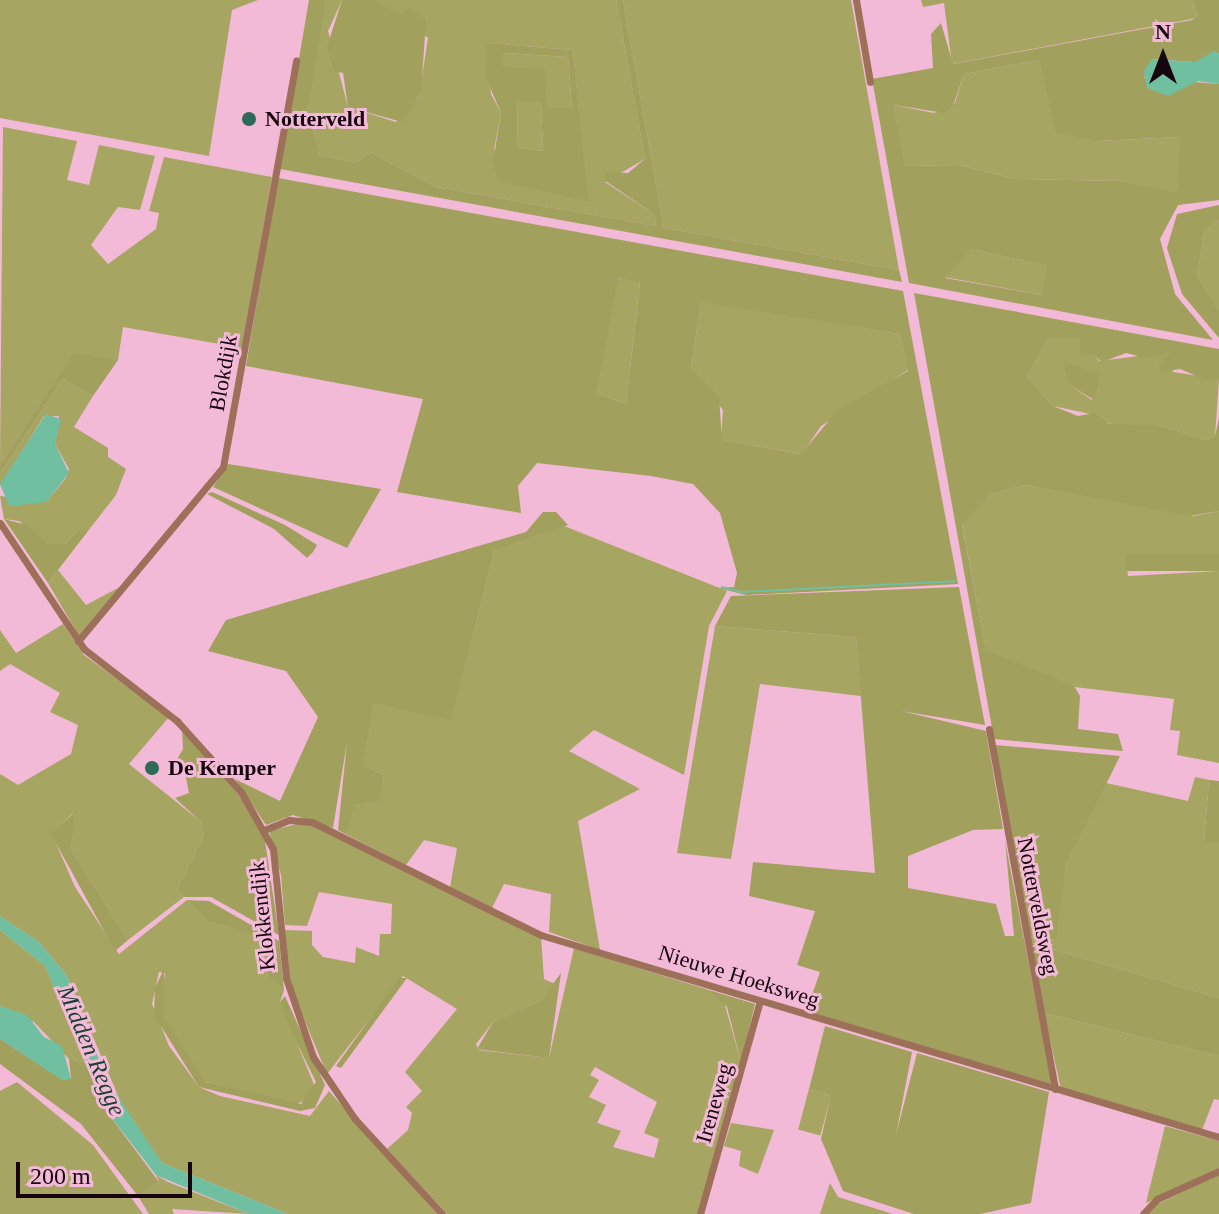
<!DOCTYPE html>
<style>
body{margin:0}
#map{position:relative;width:1219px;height:1214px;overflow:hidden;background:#f2bad6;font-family:"Times New Roman",serif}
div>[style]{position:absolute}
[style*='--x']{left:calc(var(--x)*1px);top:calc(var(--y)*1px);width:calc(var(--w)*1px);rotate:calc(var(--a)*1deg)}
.green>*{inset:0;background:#a6a562;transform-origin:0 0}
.forest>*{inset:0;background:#a1a05c;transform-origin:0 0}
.water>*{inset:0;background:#71bfa1}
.stream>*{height:2px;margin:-1px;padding:0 1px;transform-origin:1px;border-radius:1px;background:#71bfa1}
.minor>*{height:7px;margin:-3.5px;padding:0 3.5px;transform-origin:3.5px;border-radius:3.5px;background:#9d7059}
.dots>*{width:22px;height:22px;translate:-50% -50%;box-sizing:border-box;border:4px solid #f2bad6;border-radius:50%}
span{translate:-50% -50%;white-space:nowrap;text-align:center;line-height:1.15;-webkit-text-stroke:6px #f2bad6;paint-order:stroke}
.poi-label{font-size:22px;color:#16050e;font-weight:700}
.left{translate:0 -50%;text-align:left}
.street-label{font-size:22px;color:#16050e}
.water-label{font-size:24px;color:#1a3e31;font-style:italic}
.north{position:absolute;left:1123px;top:16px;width:80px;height:80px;-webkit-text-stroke:6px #f2bad6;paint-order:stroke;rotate:0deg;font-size:22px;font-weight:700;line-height:32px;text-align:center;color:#16050e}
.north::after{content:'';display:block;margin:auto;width:28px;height:36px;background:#16050e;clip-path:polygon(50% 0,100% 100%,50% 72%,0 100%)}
.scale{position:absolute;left:16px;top:1162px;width:176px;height:36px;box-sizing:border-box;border:4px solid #16050e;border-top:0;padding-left:10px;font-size:24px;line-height:28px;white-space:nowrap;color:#16050e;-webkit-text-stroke:6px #f2bad6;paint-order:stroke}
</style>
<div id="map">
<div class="green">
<i style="clip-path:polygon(0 0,258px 0,232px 10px,209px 156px,0 118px)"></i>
<i style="clip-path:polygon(evenodd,323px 0,342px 0,328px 31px,348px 107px,396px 122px,419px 96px,428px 38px,375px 0,616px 0,645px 159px,605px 182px,654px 214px,656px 226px,436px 187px,370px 152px,356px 163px,320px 155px,308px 110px,323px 0,487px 43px,573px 50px,587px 200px,494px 150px,501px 113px,491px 94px,487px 43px)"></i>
<i style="clip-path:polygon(623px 0,851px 0,899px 270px,664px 228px)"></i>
<i style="clip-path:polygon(921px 0,1193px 0,1197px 18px,952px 64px,944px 3px,923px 7px)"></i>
<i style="clip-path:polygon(503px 53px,568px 57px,572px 109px,547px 108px,503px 67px)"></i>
<i style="clip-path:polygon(1040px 60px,1098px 141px,1181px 137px,1177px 194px,1122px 181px,1016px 179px,959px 165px,903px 166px,894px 105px,934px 113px,955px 103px,964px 74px)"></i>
<i style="clip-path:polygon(517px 100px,541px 103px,543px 151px,518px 148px)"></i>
<i style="clip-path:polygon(3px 127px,77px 141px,67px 180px,89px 185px,99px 145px,155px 156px,140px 210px,118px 207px,91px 245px,108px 264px,156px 229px,159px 213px,149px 211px,164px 157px,272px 177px,242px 348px,123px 327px,118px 360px,74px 354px,0 465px)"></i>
<i style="clip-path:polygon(1219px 220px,1219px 310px,1197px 276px,1205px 230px)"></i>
<i style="clip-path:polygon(971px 249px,1048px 266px,1042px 295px,944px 277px)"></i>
<i style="clip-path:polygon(617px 278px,640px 281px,626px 404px,597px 393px)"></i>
<i style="clip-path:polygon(701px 301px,900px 334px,908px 370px,821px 426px,802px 454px,721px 440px,723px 410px,691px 370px)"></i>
<i style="clip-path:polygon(evenodd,1048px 338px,1080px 338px,1099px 361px,1170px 352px,1173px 372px,1219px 379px,1215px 436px,1206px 440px,1158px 425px,1136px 429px,1102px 422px,1095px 415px,1053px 406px,1027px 377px,1048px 338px,1076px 369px,1100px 374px,1092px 400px,1070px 385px,1076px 369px)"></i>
<i style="clip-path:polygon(63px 379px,93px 396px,74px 427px,108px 448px,108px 457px,126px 469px,116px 495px,88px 531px,77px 531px,65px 544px,48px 544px,19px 521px,4px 519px,0 496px,46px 502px,66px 478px,69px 469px,55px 444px,59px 416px,44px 416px,0 486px,0 474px)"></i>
<i style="clip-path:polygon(1025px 485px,1193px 516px,1219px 511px,1219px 553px,1126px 559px,1128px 576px,1219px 571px,1219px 763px,1177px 755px,1180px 731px,1170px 730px,1174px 699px,1075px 687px,986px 649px,962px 524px,991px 494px)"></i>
<i style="clip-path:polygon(564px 526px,727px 591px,709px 626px,684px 775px,594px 730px,569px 751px,640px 789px,578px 821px,600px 950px,549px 932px,551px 894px,504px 884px,492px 908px,450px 887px,457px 848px,424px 840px,406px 865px,347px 835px,353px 805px,378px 802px,384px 775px,361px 765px,374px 704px,452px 719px,494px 551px)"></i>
<i style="clip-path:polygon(58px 570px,86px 605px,120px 587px,79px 636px,48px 583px)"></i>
<i style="clip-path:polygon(63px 624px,84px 655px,169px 717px,129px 764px,200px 821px,204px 835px,177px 889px,184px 897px,128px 940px,71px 849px,73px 813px,52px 834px,75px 887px,119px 954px,187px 900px,209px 922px,259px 935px,268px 978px,284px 990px,280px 1002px,315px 1087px,309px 1099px,296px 1104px,206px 1082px,168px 1029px,160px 1008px,165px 973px,159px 972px,152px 1004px,169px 1046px,199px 1087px,220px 1096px,310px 1116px,329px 1091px,437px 1214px,288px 1214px,162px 1163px,128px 1119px,67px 976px,39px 942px,0 916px,0 774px,18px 785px,71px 754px,78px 725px,50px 712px,60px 693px,10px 664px,0 671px,0 630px,16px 653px)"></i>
<i style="clip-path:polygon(715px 626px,856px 637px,861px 696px,760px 684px,731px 859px,677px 853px)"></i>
<i style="clip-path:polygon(1195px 777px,1209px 780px,1204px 840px,1219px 844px,1219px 998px,1031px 943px,1029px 936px,1054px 940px,1066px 865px,1106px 783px,1188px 801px)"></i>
<i style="clip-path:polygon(evenodd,305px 822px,541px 937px,544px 979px,555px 984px,541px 1000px,493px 1022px,476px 1044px,479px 1050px,549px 1058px,574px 948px,709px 990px,724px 1002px,741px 1062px,698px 1214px,447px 1214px,387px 1149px,408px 1130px,412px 1113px,406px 1107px,422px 1091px,405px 1072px,457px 1009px,403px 976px,327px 1074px,289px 983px,285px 930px,312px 931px,312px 945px,323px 957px,355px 963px,356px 947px,379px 956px,380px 934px,391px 934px,392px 904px,319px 892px,307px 926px,285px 925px,281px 875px,269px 831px,305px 822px,595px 1067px,657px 1102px,644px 1133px,659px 1139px,654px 1158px,613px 1147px,621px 1131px,597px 1123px,606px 1105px,589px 1097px,599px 1080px,590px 1075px,595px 1067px)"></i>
<i style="clip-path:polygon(0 930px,45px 966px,86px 1063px,69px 1059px,34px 1022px,0 1006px)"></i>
<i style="clip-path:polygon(1044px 1013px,1219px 1056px,1219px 1100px,1214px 1099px,1202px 1130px,1061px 1089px)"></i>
<i style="clip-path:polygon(17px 1082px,93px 1145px,143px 1214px,0 1214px,0 1091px)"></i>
<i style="left:809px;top:1089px;width:23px;height:42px;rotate:15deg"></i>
<i style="clip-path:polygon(731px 1123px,774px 1130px,758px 1174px,739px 1166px,741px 1151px,724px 1146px)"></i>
<i style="clip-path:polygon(1165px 1126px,1219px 1141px,1219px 1168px,1146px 1203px)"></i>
<i style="clip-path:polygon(156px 1175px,168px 1182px,249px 1214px,172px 1209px,174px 1214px,149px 1214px,138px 1196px,159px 1182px)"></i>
<i style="clip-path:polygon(1219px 1175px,1219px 1214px,1148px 1214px,1151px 1207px)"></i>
<i style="clip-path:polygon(830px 1183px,838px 1197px,893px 1214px,820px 1214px)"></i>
</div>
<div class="forest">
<i style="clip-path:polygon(309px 0,323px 0,324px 10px,308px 110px,320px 155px,356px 163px,370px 152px,436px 187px,656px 226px,654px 214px,604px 180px,606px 172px,628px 173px,645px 159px,616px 0,623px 0,664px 228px,899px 270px,902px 282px,280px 169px)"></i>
<i style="clip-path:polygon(342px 0,375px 0,400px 16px,410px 7px,426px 21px,421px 92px,402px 122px,348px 107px,343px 73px,334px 71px,327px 47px)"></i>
<i style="clip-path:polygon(evenodd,1193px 0,1219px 0,1219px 53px,1195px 62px,1152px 59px,1144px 78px,1219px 84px,1219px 200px,1178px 205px,1160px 239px,1175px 294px,1213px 340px,909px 283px,872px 79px,933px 68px,931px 34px,941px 23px,953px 64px,1192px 20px,1197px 17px,1193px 0,1040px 60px,1056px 133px,1098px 141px,1180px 137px,1177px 193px,1122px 181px,1016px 179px,959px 165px,904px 166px,894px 105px,944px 113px,953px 106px,964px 74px,1040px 60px,1193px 0,971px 249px,1047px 266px,1042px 295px,945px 278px,971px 249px)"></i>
<i style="clip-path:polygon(evenodd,487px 43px,573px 50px,588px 201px,498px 181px,493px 162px,501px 113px,486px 78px,487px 43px,503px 53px,568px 57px,572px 108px,547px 108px,545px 69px,503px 67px,503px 53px,487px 43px,517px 101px,541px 103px,543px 151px,518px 148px,517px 101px)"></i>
<i style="clip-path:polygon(evenodd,278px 178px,903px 291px,958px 584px,746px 595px,718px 588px,734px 587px,737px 573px,720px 513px,693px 484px,651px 476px,537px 463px,518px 486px,521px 513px,397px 492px,423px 399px,246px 366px,278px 178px,618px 278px,640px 282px,626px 404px,597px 393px,618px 278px,278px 178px,701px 302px,900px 334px,908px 371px,837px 411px,801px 454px,722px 440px,719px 397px,691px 369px,701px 302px)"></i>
<i style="clip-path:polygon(1219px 205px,1219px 220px,1205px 230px,1197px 276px,1219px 310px,1219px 338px,1182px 294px,1167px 248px,1177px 214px)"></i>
<i style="clip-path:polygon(914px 293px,1219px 349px,1219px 379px,1206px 380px,1180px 369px,1162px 372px,1159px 366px,1170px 352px,1146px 358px,1126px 353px,1102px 362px,1092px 354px,1080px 356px,1080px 338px,1048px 338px,1027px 377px,1053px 406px,1078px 416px,1094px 413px,1109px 424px,1158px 425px,1206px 440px,1215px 436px,1219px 418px,1219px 511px,1189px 516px,1025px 485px,991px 494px,962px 525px,986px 649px,1074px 686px,1080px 696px,1078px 729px,1118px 734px,1123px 751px,994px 739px)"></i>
<i style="clip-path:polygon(74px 353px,118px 360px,93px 396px,63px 379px,0 474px,0 465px)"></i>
<i style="clip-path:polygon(1070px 364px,1100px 374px,1094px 400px,1070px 385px,1063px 367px)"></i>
<i style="clip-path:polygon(228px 464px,381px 489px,347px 548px,213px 487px)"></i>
<i style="clip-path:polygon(212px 492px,285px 525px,317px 545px,313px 552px,307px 558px,274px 529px,207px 494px)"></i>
<i style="clip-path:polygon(543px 512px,556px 512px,568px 525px,494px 551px,452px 720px,374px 704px,362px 765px,384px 775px,379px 802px,354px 805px,347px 835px,338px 830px,347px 742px,333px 828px,293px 815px,266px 825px,235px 779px,280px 801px,318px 717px,286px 671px,208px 651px,226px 620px,526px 532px)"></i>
<i style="clip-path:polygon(4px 519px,27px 525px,48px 544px,65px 544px,77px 531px,88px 531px,48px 583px)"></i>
<i style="left:1219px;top:553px;width:18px;height:93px;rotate:90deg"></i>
<i style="clip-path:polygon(959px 587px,985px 725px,901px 711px,986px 731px,1003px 829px,973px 830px,908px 856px,908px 888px,996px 904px,1005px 936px,1014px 936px,1005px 841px,1052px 1084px,806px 1012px,820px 972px,797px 965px,815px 911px,749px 896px,753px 862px,875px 873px,856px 637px,715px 626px,731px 596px)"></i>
<i style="clip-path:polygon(182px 728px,242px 799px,265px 841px,279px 935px,211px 897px,184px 897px,177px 889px,204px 835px,200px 821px,175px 798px,189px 793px,185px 773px,173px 766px,183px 749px)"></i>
<i style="clip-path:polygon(995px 745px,1120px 756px,1066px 865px,1056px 940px,1029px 936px)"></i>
<i style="clip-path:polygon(1209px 780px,1219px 781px,1219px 844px,1204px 841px)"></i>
<i style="clip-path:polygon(75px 812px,71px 849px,128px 940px,115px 951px,51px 834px)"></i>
<i style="clip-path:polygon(187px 900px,209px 901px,279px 941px,284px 990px,268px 978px,261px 936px,209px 922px)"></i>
<i style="clip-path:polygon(1031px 943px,1219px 998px,1219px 1056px,1044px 1013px)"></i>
<i style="clip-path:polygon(164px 969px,164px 1018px,206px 1082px,301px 1104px,316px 1082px,291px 1031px,280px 1002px,285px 996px,325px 1085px,315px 1108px,300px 1111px,199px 1087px,154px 1015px,155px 988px)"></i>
<i style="clip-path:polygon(561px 973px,549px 1058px,477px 1049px,493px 1022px,541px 1000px)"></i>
<i style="clip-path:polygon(399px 978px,407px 978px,341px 1068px,336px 1066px)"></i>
<i style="clip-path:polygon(709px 990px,755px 1004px,741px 1062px,727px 1007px)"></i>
<i style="clip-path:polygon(825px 1026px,912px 1052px,896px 1135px,917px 1053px,1049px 1092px,1031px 1203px,980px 1214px,914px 1214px,843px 1191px,821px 1139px,831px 1095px,809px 1089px)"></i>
<i style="clip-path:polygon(0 1039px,63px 1080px,71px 1078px,69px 1059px,86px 1063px,104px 1108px,159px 1182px,138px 1196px,81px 1124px,0 1064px)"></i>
</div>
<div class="water">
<i style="clip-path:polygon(1214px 51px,1219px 53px,1219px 84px,1198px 81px,1168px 96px,1147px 88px,1144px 71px,1152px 59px,1195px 62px)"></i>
<i style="clip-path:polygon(46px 414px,61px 419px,55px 444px,69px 473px,46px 502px,9px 506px,0 484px)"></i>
<i style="clip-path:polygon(0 916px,39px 942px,67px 976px,106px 1078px,162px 1163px,288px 1214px,249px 1214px,156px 1175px,104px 1108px,45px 966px,0 930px)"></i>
<i style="clip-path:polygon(0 1006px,27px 1015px,44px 1037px,62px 1046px,71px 1079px,62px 1080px,0 1039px)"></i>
</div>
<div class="stream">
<i style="--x:722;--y:587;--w:20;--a:15"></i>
<i style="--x:741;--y:592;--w:214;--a:-2.9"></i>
</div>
<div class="minor">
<i style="--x:856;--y:0;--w:83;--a:80.3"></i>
<i style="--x:0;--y:523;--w:151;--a:56.3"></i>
<i style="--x:84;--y:649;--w:118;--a:37.7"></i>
<i style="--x:177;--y:721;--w:96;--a:48"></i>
<i style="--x:241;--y:792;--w:65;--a:60.7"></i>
<i style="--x:273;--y:849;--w:130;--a:84.2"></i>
<i style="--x:286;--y:978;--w:83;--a:71.1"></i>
<i style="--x:313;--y:1057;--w:75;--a:55.9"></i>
<i style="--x:355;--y:1119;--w:129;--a:47.5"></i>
<i style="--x:78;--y:641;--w:226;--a:-50.2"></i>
<i style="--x:223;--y:467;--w:413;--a:-79.8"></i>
<i style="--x:989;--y:729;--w:366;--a:79.6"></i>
<i style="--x:264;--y:830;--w:27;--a:-22"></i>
<i style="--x:289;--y:820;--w:23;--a:5"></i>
<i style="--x:312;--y:822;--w:255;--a:26.3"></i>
<i style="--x:541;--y:935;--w:707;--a:16.59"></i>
<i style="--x:700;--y:1214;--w:221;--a:-74.3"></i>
<i style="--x:1143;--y:1214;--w:21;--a:-47"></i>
<i style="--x:1157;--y:1199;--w:68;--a:-24.3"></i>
</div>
<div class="dots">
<i style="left:249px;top:119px;background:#2e6a55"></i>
<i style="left:152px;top:768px;background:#2e6a55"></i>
</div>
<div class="poi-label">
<span class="left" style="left:265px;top:119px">Notterveld</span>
<span class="left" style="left:168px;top:768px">De Kemper</span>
</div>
<div class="street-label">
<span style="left:223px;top:373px;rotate:-80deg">Blokdijk</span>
<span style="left:1038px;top:906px;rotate:79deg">Notterveldsweg</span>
<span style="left:262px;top:916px;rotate:-96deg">Klokkendijk</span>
<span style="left:739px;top:976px;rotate:17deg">Nieuwe Hoeksweg</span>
<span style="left:714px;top:1103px;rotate:-74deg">Ireneweg</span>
</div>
<div class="water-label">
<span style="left:91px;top:1051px;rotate:67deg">Midden Regge</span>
</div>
<div class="north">N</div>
<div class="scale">200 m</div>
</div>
